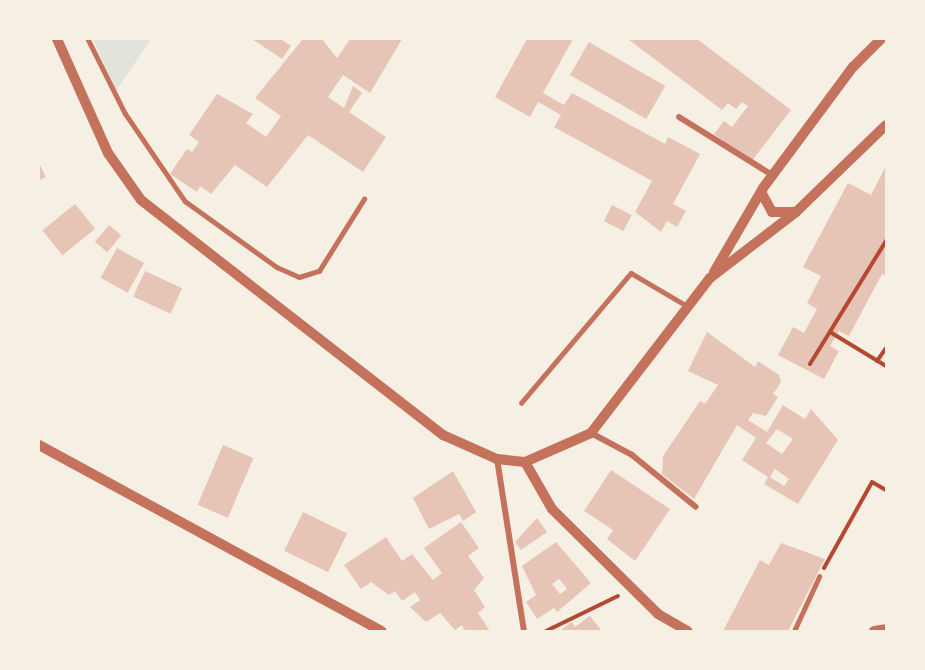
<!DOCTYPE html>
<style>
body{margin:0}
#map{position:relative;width:925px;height:670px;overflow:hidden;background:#f6efe4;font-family:"PT Sans Narrow",sans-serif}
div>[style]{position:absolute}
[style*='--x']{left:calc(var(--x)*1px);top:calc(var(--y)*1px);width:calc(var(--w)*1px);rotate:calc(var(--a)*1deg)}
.green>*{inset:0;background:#e2e4dc}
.building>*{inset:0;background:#e6c5b7;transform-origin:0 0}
.path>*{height:4px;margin:-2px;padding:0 2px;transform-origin:2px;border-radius:2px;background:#b5482f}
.service>*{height:4.5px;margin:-2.25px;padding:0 2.25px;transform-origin:2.25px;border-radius:2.25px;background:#c5725c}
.minor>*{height:6px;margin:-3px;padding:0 3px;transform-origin:3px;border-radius:3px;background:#c5725c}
.tertiary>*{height:10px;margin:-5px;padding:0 5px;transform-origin:5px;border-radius:5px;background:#c5725c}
span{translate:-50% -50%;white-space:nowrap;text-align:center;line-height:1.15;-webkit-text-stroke:6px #f6efe4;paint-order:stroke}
.frame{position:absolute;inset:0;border:40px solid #f6efe4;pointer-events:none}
</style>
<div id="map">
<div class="green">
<i style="clip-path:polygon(93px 39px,151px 39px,116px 91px)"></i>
</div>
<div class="building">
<i style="clip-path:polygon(252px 39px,281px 39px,291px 46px,282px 59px)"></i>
<i style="clip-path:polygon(303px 39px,322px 39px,337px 58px,350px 39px,402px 39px,370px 93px,343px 75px,328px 97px,344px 108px,353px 86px,362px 93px,349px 112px,386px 137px,363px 172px,308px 135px,267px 187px,235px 165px,211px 194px,200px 186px,197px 192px,170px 174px,187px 149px,192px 152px,199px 142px,189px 135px,217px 94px,253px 114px,246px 123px,266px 137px,281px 116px,255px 98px)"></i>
<i style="clip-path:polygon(527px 39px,573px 39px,543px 93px,564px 105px,572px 93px,665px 144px,668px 137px,700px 154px,673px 204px,686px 211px,677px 227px,667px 221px,661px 232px,635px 212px,652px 181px,554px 127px,561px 115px,538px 102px,530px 117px,495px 97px)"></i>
<i style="clip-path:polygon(628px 39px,697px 39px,791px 110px,751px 162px,714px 134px,724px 121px,732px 127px,748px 106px,742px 102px,736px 109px,728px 103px,722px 110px)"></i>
<i style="left:589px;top:42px;width:88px;height:38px;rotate:30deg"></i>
<i style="clip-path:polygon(39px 163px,46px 177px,39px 180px)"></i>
<i style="clip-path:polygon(886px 166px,886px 276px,882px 274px,849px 336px,839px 331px,830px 346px,839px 351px,824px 379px,778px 355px,793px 327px,804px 333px,817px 309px,807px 303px,821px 276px,803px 267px,848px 183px,871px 195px)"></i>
<i style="left:75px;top:204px;width:32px;height:42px;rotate:51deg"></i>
<i style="left:612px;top:205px;width:22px;height:18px;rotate:27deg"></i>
<i style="left:109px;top:225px;width:16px;height:22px;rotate:40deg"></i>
<i style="left:117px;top:248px;width:31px;height:34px;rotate:29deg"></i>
<i style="left:145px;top:271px;width:41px;height:28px;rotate:25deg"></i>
<i style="clip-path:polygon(evenodd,707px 332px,755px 367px,758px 361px,779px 375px,781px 382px,773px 394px,778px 397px,766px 416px,753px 413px,748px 420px,767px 432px,783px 405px,805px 419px,811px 409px,838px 440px,798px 504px,764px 484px,768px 477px,742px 460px,756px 438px,737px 425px,694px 499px,662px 474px,663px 456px,700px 401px,705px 404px,718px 385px,688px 371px,707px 332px,777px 429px,793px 439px,782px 454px,766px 443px,777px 429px,707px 332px,775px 469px,789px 479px,784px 486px,770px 477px,775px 469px)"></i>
<i style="left:223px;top:445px;width:33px;height:65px;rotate:23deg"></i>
<i style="clip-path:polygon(611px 470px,670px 509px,635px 561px,607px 539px,613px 530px,584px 511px)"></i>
<i style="clip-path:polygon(453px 471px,476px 512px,463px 521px,459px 514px,429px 529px,413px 498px)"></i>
<i style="left:303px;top:512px;width:49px;height:43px;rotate:26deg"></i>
<i style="clip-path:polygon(537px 518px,547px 532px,521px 550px,515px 542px)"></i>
<i style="clip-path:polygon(461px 522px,479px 548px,468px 556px,484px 578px,474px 590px,485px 607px,478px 613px,490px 631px,465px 631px,462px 625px,455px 630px,440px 613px,426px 622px,410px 607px,420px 600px,415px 592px,402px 601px,395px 591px,389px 595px,371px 582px,361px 589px,344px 565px,386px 537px,402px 561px,412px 554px,433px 580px,442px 573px,424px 548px)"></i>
<i style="clip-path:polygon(evenodd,556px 542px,591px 583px,557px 612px,554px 608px,537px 619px,526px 602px,536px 595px,522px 566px,556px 542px,559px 579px,567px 589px,560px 594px,552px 584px,559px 579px)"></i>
<i style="clip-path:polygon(781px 543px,825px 559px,788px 631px,723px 631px,760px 560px,769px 565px)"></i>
<i style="clip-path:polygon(590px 616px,602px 631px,560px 631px,572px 622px,575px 627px)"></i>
</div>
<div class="path">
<i style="--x:830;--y:332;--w:66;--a:31.3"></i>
<i style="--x:877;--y:361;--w:16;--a:-55"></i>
<i style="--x:810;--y:364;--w:145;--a:-58.3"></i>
<i style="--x:824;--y:568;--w:98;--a:-60.8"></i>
<i style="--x:872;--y:482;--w:16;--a:30"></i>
<i style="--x:546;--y:631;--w:80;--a:-25.9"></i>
</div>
<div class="service">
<i style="--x:88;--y:39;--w:83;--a:63.4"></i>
<i style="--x:125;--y:113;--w:107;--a:55.7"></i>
<i style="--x:185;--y:201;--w:113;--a:35.7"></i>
<i style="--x:277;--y:267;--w:24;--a:24"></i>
<i style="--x:299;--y:277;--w:21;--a:-17"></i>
<i style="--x:319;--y:271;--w:85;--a:-58"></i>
<i style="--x:521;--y:403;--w:170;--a:-49.8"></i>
<i style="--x:631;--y:273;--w:65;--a:30.5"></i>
<i style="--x:794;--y:631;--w:60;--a:-65.2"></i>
</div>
<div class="minor">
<i style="--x:679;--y:117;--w:110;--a:31.9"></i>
<i style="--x:591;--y:433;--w:47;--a:28.2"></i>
<i style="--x:632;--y:455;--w:82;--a:39.1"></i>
<i style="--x:497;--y:459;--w:174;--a:81.1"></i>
</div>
<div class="tertiary">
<i style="--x:57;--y:39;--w:125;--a:65.9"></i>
<i style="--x:108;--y:153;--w:57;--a:54.9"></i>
<i style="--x:141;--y:200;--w:383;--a:37.9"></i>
<i style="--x:443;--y:435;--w:59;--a:24"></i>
<i style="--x:497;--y:459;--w:28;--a:6"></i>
<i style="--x:525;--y:462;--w:72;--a:-23.7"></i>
<i style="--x:591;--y:433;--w:195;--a:-52.5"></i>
<i style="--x:710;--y:278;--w:108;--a:-37.5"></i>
<i style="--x:796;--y:212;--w:125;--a:-44"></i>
<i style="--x:761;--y:192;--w:23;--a:61"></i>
<i style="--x:772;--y:212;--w:24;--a:0"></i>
<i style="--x:714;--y:272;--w:97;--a:-59.7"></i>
<i style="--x:763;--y:188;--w:151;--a:-53.4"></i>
<i style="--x:853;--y:67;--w:40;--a:-45"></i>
<i style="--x:39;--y:445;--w:390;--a:28.5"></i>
<i style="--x:525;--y:462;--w:54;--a:60.1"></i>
<i style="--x:552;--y:509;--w:149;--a:44.7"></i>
<i style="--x:658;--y:614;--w:34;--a:30"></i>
<i style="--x:874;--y:631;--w:12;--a:-9"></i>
</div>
<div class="frame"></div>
</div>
